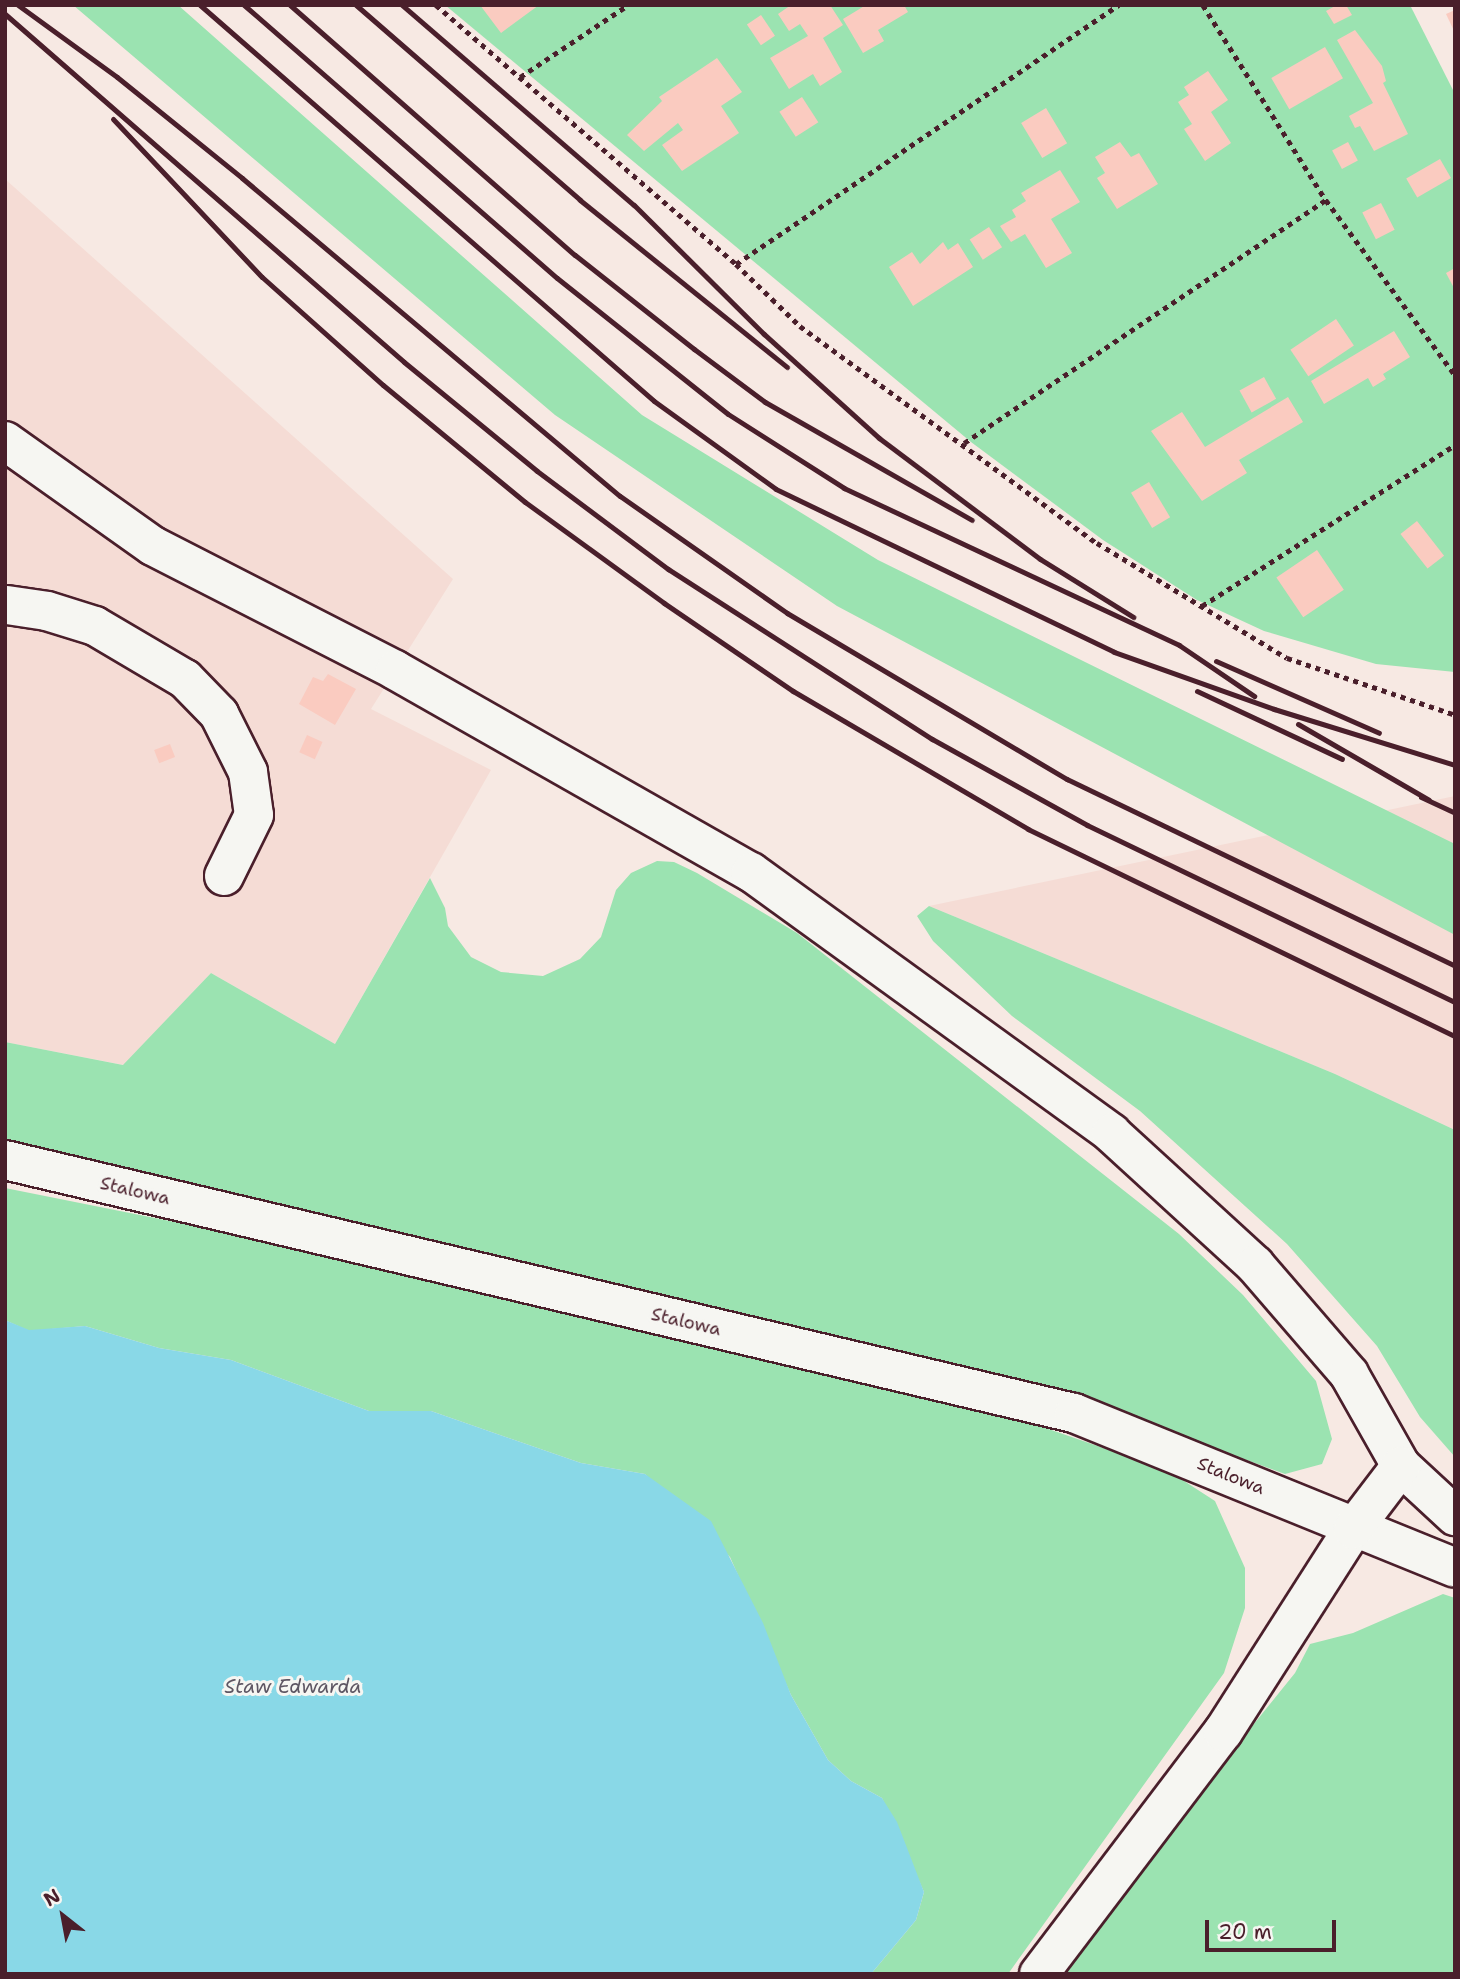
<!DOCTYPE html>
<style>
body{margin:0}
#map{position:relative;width:1460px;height:1979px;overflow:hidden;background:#f7e9e3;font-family:"Shantell Sans",sans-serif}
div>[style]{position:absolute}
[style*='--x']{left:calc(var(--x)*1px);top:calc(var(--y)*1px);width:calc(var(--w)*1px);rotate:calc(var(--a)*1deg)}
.built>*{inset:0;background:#f5dcd5}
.green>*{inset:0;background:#9be3b1}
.water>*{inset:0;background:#89d8e7}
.building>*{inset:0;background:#facbc0;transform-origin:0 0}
.path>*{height:4.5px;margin-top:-2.25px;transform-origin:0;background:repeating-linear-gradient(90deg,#4a1f2b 0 5px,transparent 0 10px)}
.roads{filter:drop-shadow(2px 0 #4a1f2b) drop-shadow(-2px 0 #4a1f2b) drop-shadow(0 2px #4a1f2b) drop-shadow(0 -2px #4a1f2b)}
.minor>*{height:38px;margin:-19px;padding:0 19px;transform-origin:19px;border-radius:19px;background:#f6f6f2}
.rail>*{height:5px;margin:-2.5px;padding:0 2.5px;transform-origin:2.5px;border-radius:2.5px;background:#4a1f2b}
span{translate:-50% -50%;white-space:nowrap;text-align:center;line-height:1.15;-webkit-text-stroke:6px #f6f6f2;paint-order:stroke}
.street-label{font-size:18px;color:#4a1f2b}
.water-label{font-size:19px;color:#5d5663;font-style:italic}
.frame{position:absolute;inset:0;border:7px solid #4a1f2b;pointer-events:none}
.north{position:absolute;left:28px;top:1881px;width:70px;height:70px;-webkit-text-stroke:5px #f6f6f2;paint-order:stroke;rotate:329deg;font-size:19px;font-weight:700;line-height:28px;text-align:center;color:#4a1f2b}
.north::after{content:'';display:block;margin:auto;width:24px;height:32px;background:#4a1f2b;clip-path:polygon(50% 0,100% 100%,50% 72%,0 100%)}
.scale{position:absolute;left:1205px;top:1920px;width:131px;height:32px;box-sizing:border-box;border:4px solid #4a1f2b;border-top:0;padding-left:9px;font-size:21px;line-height:24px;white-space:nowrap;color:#4a1f2b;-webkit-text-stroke:5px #f6f6f2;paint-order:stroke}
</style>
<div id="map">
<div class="built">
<i style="clip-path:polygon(5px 179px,453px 579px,371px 709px,491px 770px,335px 1044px,211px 973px,124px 1065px,5px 1042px)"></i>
<i style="clip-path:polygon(1455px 796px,1455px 1130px,1335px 1074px,929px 906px)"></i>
</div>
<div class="green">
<i style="clip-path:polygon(73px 5px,178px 5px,642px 415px,878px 560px,1455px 844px,1455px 935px,837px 606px,555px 415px)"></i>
<i style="clip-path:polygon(445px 5px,1410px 5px,1455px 94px,1455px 672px,1376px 664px,1264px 631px,1197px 600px,1103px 540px,971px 442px)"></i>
<i style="clip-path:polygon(657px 861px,674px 862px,697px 873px,797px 933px,1179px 1234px,1243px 1295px,1316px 1381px,1332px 1439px,1322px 1464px,1285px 1474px,1077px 1398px,286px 1216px,5px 1140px,5px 1042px,123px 1065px,211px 973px,335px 1044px,430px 878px,445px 908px,448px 926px,471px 957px,501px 972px,543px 976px,580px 959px,601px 937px,616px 890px,631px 873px)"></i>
<i style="clip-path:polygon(929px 906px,1335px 1074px,1455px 1130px,1455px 1457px,1420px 1417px,1377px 1346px,1287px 1244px,1140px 1111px,1012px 1016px,933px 941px,917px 916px)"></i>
<i style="clip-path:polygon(5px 1188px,394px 1266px,991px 1409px,1167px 1470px,1215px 1501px,1245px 1568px,1245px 1608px,1224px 1673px,1008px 1974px,871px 1974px,916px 1920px,924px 1892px,882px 1798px,851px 1781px,828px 1760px,791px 1695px,730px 1557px,645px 1474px,581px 1463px,431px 1411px,369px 1411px,231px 1360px,159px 1348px,85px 1326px,29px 1331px,5px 1320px)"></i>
<i style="clip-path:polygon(1443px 1594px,1455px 1598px,1455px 1974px,1064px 1974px,1128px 1890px,1222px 1750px,1245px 1735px,1295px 1673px,1310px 1644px,1353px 1633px)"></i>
</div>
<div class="water">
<i style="clip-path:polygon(5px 1320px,29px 1330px,85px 1326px,159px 1348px,231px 1360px,369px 1411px,431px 1411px,581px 1463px,645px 1474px,711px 1521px,763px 1623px,791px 1695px,828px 1760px,851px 1781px,882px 1798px,897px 1822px,924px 1892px,916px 1920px,871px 1974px,5px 1974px)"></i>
</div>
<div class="building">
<i style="clip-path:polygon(480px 5px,539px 5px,501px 33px)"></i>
<i style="clip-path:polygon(791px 5px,830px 5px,843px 25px,823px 38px,842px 72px,820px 86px,813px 74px,789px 89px,770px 58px,808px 36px,800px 24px,789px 31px,778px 14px)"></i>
<i style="clip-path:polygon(866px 5px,904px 5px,908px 12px,878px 30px,884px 41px,863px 53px,843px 19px)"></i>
<i style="clip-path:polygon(1337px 5px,1346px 5px,1352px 15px,1334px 24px,1326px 11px)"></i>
<i style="clip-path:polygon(1455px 10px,1455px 33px,1446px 14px)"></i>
<i style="left:761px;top:15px;width:25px;height:17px;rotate:56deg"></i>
<i style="clip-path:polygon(1355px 30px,1382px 66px,1386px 81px,1383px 83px,1408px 134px,1374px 151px,1360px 126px,1355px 128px,1349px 116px,1373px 103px,1337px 40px)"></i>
<i style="left:1325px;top:47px;width:36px;height:62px;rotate:60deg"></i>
<i style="clip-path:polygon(717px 58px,742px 92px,721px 106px,739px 133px,682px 171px,662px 145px,683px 130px,678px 123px,644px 151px,627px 135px,662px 101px,659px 97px)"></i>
<i style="clip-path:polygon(1208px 71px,1228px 100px,1211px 112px,1231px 143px,1205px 161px,1184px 129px,1192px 124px,1178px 102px,1189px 95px,1184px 87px)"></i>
<i style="left:802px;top:97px;width:30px;height:27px;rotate:57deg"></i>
<i style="left:1046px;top:108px;width:41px;height:29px;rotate:59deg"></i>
<i style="clip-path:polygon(1120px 142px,1131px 157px,1139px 153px,1158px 184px,1117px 209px,1097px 178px,1105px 173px,1095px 157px)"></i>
<i style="left:1348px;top:142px;width:21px;height:18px;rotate:62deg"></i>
<i style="left:1440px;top:159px;width:22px;height:39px;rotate:60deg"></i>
<i style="clip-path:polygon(1060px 170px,1080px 202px,1051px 219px,1072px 253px,1046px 268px,1025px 234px,1011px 242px,1000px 226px,1016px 217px,1012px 210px,1026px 201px,1021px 193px)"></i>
<i style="left:1381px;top:203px;width:30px;height:21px;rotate:63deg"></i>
<i style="left:989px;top:227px;width:24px;height:23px;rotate:57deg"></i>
<i style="clip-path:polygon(943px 242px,948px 250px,958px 243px,973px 267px,913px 306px,889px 267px,912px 252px,920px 264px)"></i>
<i style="clip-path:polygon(1455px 268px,1455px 290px,1446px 273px)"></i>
<i style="left:1336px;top:319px;width:32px;height:55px;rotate:56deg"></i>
<i style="clip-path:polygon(1394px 331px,1410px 357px,1383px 374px,1386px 379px,1373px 387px,1368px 378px,1324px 404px,1311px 381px)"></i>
<i style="left:1264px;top:377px;width:25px;height:28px;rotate:61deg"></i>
<i style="clip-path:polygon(1288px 397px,1303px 422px,1239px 460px,1247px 473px,1202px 501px,1151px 431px,1182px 412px,1205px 447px)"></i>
<i style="left:1149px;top:482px;width:41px;height:21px;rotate:59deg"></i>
<i style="left:1417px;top:521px;width:44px;height:21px;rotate:52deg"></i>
<i style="left:1317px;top:550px;width:48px;height:49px;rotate:56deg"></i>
<i style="clip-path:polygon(328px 674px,356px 689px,335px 725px,299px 704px,313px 677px,323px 681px)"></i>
<i style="left:307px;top:735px;width:17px;height:19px;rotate:24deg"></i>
<i style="left:170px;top:744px;width:14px;height:17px;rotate:69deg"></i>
</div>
<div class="path">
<i style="--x:436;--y:5;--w:396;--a:40.8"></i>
<i style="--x:736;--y:264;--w:89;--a:44.1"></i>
<i style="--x:800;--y:326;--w:368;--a:36.2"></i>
<i style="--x:1097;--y:543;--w:222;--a:31.2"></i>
<i style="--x:1287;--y:658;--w:177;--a:18.7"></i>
<i style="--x:1203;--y:5;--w:231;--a:57.8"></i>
<i style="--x:1326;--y:200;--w:217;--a:53.6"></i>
<i style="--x:520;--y:77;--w:130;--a:-33.7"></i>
<i style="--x:736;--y:264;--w:462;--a:-34.1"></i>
<i style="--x:964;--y:443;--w:436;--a:-33.9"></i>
<i style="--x:1202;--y:606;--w:300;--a:-32.5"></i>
</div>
<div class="roads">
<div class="minor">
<i style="--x:5;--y:441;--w:181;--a:35.4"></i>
<i style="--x:153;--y:546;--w:272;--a:27.1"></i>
<i style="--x:395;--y:670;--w:409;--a:29.6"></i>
<i style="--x:751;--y:872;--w:445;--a:35.9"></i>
<i style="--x:1111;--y:1133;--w:195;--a:42.5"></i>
<i style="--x:1255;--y:1265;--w:144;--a:49.2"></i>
<i style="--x:1349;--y:1374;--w:106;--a:60.5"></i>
<i style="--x:1401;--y:1466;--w:74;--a:42.8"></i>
<i style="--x:7;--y:605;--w:40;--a:8.5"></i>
<i style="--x:47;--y:611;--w:50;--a:17.4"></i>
<i style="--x:95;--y:626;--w:104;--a:30.5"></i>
<i style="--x:185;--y:679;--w:49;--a:45.8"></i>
<i style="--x:219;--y:714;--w:65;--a:63.4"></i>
<i style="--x:248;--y:772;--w:43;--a:82.1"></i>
<i style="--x:254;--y:815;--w:68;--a:116.2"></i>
<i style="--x:5;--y:1160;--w:1099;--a:13.32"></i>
<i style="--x:1074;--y:1413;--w:411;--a:22.1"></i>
<i style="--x:1039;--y:1974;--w:304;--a:-52.8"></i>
<i style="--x:1223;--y:1732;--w:241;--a:-57.4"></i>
<i style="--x:1353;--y:1529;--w:79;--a:-52.7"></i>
</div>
</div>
<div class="rail">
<i style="--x:18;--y:5;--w:122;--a:36"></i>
<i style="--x:117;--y:77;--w:161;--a:38.9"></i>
<i style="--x:242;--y:178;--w:494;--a:40.1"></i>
<i style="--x:620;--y:496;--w:204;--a:35"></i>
<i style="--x:787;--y:613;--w:326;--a:30.7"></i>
<i style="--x:1067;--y:779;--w:431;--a:25.7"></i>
<i style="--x:200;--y:5;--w:602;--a:41.1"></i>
<i style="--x:654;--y:401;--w:150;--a:35.8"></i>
<i style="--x:776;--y:489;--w:375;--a:25.7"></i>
<i style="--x:1114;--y:652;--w:170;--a:19.6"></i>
<i style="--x:1274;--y:709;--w:189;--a:17.2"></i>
<i style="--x:244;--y:5;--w:415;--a:41.1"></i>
<i style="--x:557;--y:278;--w:218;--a:38.5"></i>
<i style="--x:728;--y:414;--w:138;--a:32.5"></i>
<i style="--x:844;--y:488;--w:370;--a:25.1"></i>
<i style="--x:1179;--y:645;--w:91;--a:34.2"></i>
<i style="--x:290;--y:5;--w:379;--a:41.3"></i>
<i style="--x:575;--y:255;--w:152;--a:38.3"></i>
<i style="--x:694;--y:349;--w:89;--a:36.7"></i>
<i style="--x:765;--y:402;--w:238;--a:29.7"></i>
<i style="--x:356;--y:5;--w:297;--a:41"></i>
<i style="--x:580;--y:200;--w:266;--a:38.9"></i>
<i style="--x:402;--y:5;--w:306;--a:40.8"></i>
<i style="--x:634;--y:205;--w:183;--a:44.8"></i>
<i style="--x:764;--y:334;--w:155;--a:42.1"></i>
<i style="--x:879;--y:438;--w:201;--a:36.9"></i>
<i style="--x:1040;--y:559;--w:110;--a:31.9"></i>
<i style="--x:5;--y:14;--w:529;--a:41.09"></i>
<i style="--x:404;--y:362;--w:172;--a:39.3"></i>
<i style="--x:537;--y:471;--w:164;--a:36.8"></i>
<i style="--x:668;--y:569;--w:314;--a:32.8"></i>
<i style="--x:932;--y:739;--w:177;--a:29"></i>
<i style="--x:1087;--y:825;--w:408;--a:25.7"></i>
<i style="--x:113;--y:119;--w:217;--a:46.7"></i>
<i style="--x:262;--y:277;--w:162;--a:41.8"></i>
<i style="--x:383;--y:385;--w:184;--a:39.5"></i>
<i style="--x:525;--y:502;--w:172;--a:36"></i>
<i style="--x:664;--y:603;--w:156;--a:34.3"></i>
<i style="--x:793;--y:691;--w:273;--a:30.4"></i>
<i style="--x:1028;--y:829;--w:475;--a:25.9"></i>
<i style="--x:1216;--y:661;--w:178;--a:23.8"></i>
<i style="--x:1197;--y:691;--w:160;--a:25.1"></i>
<i style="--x:1298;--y:724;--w:151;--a:30.1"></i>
<i style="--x:1421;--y:797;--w:38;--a:25"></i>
</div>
<div class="street-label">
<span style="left:135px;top:1191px;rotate:13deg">Stalowa</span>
<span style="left:686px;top:1322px;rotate:13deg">Stalowa</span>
<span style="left:1231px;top:1476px;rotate:22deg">Stalowa</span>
</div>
<div class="water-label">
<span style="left:293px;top:1687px">Staw Edwarda</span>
</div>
<div class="frame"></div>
<div class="north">N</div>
<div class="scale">20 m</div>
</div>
